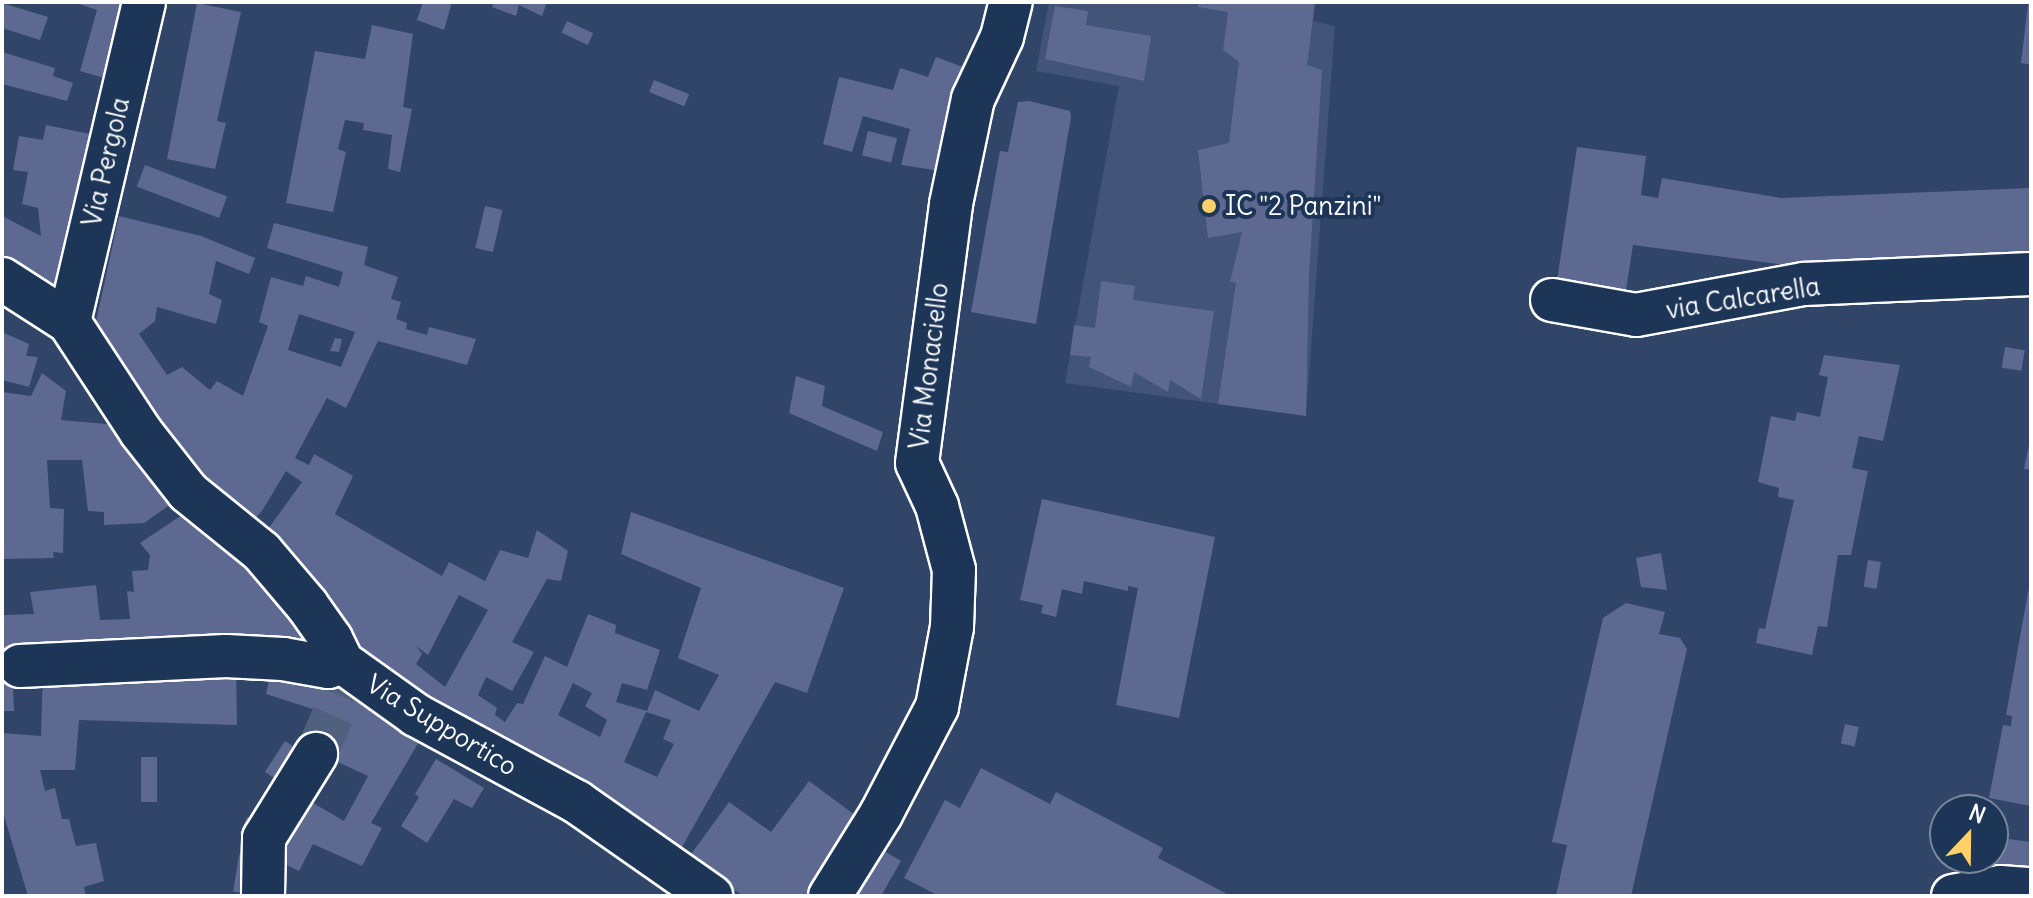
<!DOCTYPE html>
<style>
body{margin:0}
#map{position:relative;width:2033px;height:898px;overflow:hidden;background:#304568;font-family:Delius,sans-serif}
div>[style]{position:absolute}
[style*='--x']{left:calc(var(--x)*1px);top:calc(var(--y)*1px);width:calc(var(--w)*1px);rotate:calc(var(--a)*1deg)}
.built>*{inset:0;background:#425477}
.building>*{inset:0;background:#5d6991;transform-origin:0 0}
.minor-tunnel>*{height:42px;margin-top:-21px;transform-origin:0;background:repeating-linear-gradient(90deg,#4f617f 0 42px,transparent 0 63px)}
.roads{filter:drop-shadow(2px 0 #fff) drop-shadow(-2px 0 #fff) drop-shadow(0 2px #fff) drop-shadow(0 -2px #fff)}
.minor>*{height:42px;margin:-21px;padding:0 21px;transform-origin:21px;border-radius:21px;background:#1d3557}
.dots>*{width:22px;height:22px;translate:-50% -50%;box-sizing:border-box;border:4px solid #1d3557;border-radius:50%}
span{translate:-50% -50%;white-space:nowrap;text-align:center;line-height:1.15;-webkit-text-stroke:8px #1d3557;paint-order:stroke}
.street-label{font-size:26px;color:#fff}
.poi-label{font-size:26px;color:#fff}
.left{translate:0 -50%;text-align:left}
.frame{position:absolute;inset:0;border:4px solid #fff;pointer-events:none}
.north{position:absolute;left:1929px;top:794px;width:80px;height:80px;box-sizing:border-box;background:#1d3557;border:2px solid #77869a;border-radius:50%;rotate:22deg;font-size:22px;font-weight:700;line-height:32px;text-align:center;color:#fff}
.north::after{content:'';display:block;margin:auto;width:28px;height:36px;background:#ffd166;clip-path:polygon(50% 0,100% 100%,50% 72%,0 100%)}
</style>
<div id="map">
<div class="built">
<i style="clip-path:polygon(1049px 2px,1315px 2px,1313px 21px,1335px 26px,1306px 416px,1065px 383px,1119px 86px,1036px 71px)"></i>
</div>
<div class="building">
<i style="clip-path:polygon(73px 2px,128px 2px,111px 80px,80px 71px,97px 10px)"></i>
<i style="clip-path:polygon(423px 2px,452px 2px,444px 30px,417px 20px)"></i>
<i style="clip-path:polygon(494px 2px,547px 2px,542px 16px,519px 5px,516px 16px,492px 7px)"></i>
<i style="clip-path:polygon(1198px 2px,1315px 2px,1307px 65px,1322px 70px,1309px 275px,1306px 416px,1218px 404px,1236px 283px,1230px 282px,1242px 232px,1208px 238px,1198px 150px,1229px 143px,1239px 62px,1223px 50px,1228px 12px,1198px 7px)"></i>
<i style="clip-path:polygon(2px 3px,48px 17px,40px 40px,2px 28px)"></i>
<i style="clip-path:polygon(197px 3px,241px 12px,217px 121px,226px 123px,215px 169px,167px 159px)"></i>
<i style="clip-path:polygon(2028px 4px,2031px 5px,2031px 65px,2021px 63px)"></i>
<i style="clip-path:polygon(1055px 6px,1088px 11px,1086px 25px,1151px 36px,1144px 81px,1045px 59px)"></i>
<i style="left:567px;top:21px;width:29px;height:13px;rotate:25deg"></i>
<i style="clip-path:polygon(372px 25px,413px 34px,403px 107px,412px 109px,400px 172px,388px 169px,392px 135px,363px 130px,364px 123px,345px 120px,338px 149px,346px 152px,333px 212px,286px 203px,315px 51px,365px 59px)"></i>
<i style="clip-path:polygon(2px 52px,55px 68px,53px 76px,73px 83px,67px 101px,2px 84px)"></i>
<i style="clip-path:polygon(936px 57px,971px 70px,940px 171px,901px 165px,910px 129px,863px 116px,852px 152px,823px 144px,839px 77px,893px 90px,900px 68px,928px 77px)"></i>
<i style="left:654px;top:80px;width:38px;height:13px;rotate:22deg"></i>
<i style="clip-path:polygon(1029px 101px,1070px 111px,1071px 117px,1036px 324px,971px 312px,1000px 151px,1008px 152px,1018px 102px)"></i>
<i style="clip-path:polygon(46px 125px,100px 136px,61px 305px,2px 272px,2px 216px,41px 236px,38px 208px,22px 204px,28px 172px,13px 170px,19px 136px,43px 140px)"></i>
<i style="left:868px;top:131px;width:30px;height:25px;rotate:14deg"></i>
<i style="clip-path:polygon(1577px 147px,1646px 156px,1641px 195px,1658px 198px,1662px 178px,1781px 198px,2031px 188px,2031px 256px,1801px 267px,1633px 245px,1624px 303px,1555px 294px)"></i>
<i style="left:145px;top:165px;width:88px;height:23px;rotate:21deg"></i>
<i style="left:485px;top:206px;width:18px;height:43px;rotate:13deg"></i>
<i style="clip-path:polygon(evenodd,119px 216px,201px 236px,255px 258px,249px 274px,216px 261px,209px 294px,222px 300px,216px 324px,157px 307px,155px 321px,139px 334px,167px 375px,182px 367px,210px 390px,217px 381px,243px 396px,268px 326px,259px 322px,271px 277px,303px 286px,306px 276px,339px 287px,343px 272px,267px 248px,274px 223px,368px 247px,364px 265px,398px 277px,391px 299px,401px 302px,396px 319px,407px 323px,406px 329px,427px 335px,429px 327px,476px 339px,467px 365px,378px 341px,346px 408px,327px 398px,295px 458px,309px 465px,314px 454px,353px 476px,335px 514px,442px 576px,449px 562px,485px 581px,500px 550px,528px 558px,537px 530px,568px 551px,561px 581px,547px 579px,512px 642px,534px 652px,512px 691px,486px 677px,478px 695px,497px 708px,495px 715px,505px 722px,517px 703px,523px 704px,545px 656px,567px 667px,588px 614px,616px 625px,615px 633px,660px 650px,647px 690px,622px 683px,616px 702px,647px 711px,655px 690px,699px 711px,719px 675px,678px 658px,701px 588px,621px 554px,631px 512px,844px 588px,807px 693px,775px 682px,678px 854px,423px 710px,341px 635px,258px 543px,302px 482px,286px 471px,262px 511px,246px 529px,179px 463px,92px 340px,119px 216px,299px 314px,355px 332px,341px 367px,288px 350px,299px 314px,119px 216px,459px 595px,488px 610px,445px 687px,416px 664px,422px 654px,416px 646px,428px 655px,459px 595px,119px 216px,573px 683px,592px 693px,585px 706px,607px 720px,600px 737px,558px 715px,573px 683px,119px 216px,646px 712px,671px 720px,663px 739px,674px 744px,657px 777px,624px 762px,646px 712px)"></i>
<i style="clip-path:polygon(1101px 281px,1135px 286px,1133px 300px,1214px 311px,1201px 399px,1170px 380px,1168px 392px,1134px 372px,1131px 387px,1089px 367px,1091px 357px,1070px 355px,1074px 325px,1095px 328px)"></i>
<i style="clip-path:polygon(2px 332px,29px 344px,26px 356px,38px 357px,29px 387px,2px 380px)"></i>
<i style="clip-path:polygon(335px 338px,342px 339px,339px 352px,330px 351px)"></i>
<i style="left:2005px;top:347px;width:20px;height:21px;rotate:9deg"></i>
<i style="clip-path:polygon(1824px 355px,1900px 365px,1883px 441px,1859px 436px,1852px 468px,1868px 471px,1851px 555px,1838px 555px,1827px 627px,1818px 626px,1812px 655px,1756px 643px,1759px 628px,1765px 629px,1794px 500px,1778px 497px,1779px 488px,1758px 482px,1771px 416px,1795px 421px,1797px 412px,1820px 417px,1828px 377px,1819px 375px)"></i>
<i style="clip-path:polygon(42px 373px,66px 391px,61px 420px,129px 426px,181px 497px,144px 523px,104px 525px,104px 512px,88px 511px,82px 460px,47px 460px,50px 508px,64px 509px,63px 553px,53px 552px,54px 558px,2px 559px,2px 392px,31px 396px)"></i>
<i style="clip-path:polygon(796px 376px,825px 386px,822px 406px,883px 432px,877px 451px,789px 413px)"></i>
<i style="clip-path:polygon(2030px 440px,2031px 440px,2031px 470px,2024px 469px)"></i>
<i style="clip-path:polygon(1042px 499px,1215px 537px,1179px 718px,1116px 705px,1138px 588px,1128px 586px,1128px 591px,1084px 581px,1082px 594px,1062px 589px,1056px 617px,1041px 613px,1043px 605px,1020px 600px)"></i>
<i style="clip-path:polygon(191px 509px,324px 640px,270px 649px,12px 660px,14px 711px,2px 711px,2px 615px,34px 614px,30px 592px,96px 585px,100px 620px,130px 619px,127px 591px,134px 592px,132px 571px,148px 570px,150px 555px,140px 543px)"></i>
<i style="clip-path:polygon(1661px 553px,1667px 590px,1641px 587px,1636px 558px)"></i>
<i style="left:1868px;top:560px;width:13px;height:27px;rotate:9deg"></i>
<i style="clip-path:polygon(2029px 587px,2031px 587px,2031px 806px,1989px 798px,2003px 725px,2011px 726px,2012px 716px,2006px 715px)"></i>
<i style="clip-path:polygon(1626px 603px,1665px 612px,1659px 634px,1680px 638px,1687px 649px,1631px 896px,1556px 896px,1567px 845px,1552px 842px,1603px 618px)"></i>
<i style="clip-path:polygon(236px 665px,237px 725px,79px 720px,75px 770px,40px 770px,45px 791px,55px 788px,62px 819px,69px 819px,76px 846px,96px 843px,104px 881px,84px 887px,86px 896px,28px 896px,2px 809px,2px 733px,41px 736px,43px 669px)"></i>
<i style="clip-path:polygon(272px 667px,324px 678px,423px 735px,371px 823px,382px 828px,362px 866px,313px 844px,299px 871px,277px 860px,282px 843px,308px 800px,344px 821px,368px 776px,312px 750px,328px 714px,266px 694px)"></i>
<i style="left:1845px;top:724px;width:14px;height:20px;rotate:12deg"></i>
<i style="left:285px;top:741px;width:20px;height:37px;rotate:33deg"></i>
<i style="left:141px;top:757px;width:16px;height:45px"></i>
<i style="clip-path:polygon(436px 759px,484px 788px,472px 808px,454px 799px,427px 843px,401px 826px,419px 797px,415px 794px)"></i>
<i style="clip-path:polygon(981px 768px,1050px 804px,1056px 792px,1163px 848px,1158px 858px,1231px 896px,939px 896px,904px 878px,945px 800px,960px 808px)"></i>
<i style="clip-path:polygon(809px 781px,863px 821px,808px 896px,743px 896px,689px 857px,729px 802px,771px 832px)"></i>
<i style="clip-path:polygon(247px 817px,258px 824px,253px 838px,240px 834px)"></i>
<i style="clip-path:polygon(1993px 837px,2031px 842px,2031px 872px,1986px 875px,1988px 858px,1993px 858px)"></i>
<i style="clip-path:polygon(874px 845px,901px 861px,881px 896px,845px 896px)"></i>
<i style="left:239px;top:855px;width:13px;height:37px;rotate:9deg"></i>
</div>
<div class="minor-tunnel">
<i style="--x:316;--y:754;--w:92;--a:-66.2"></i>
</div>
<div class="roads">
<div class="minor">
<i style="--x:2;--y:279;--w:80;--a:32.7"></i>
<i style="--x:69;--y:322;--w:131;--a:56.8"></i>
<i style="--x:141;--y:432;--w:76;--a:51.9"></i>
<i style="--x:188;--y:492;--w:95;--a:39"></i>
<i style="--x:262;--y:552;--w:70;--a:49.7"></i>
<i style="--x:307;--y:605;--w:42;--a:54.8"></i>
<i style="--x:331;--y:639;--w:25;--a:64"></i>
<i style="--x:342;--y:662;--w:91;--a:35.6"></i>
<i style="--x:416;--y:715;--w:183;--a:28.4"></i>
<i style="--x:577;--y:802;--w:164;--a:35"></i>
<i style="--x:1552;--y:300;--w:85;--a:10.1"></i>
<i style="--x:1636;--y:315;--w:171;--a:-10.5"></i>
<i style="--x:1804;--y:284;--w:227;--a:-2.5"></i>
<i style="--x:69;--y:322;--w:329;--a:-76.8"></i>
<i style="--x:20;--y:666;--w:206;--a:-2.8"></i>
<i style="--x:226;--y:656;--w:57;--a:3"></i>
<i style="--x:283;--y:659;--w:46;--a:10.1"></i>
<i style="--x:328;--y:667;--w:15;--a:-20"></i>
<i style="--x:263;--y:896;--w:58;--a:-89"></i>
<i style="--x:264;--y:838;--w:99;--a:-58.2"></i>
<i style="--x:830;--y:896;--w:97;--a:-58.1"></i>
<i style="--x:881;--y:814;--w:121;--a:-62.4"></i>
<i style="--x:937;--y:707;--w:81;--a:-79.4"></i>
<i style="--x:952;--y:627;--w:57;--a:-88"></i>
<i style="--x:954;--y:570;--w:66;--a:-104.9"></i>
<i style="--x:937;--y:506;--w:47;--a:-114.9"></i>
<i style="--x:917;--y:463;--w:261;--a:-82.5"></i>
<i style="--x:951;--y:204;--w:107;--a:-78.2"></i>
<i style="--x:973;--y:99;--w:68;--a:-64.9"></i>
<i style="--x:1002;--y:37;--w:36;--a:-76"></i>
<i style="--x:1953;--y:896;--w:48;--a:-10.8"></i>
<i style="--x:2000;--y:887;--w:31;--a:4"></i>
</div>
</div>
<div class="dots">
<i style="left:1209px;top:206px;background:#ffd166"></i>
</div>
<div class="street-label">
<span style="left:106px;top:162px;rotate:-77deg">Via Pergola</span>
<span style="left:1743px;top:298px;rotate:-9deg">via Calcarella</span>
<span style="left:929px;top:366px;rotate:-83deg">Via Monaciello</span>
<span style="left:442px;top:725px;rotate:31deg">Via Supportico</span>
</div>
<div class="poi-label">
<span class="left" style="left:1225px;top:206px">IC "2 Panzini"</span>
</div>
<div class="frame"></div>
<div class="north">N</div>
</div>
